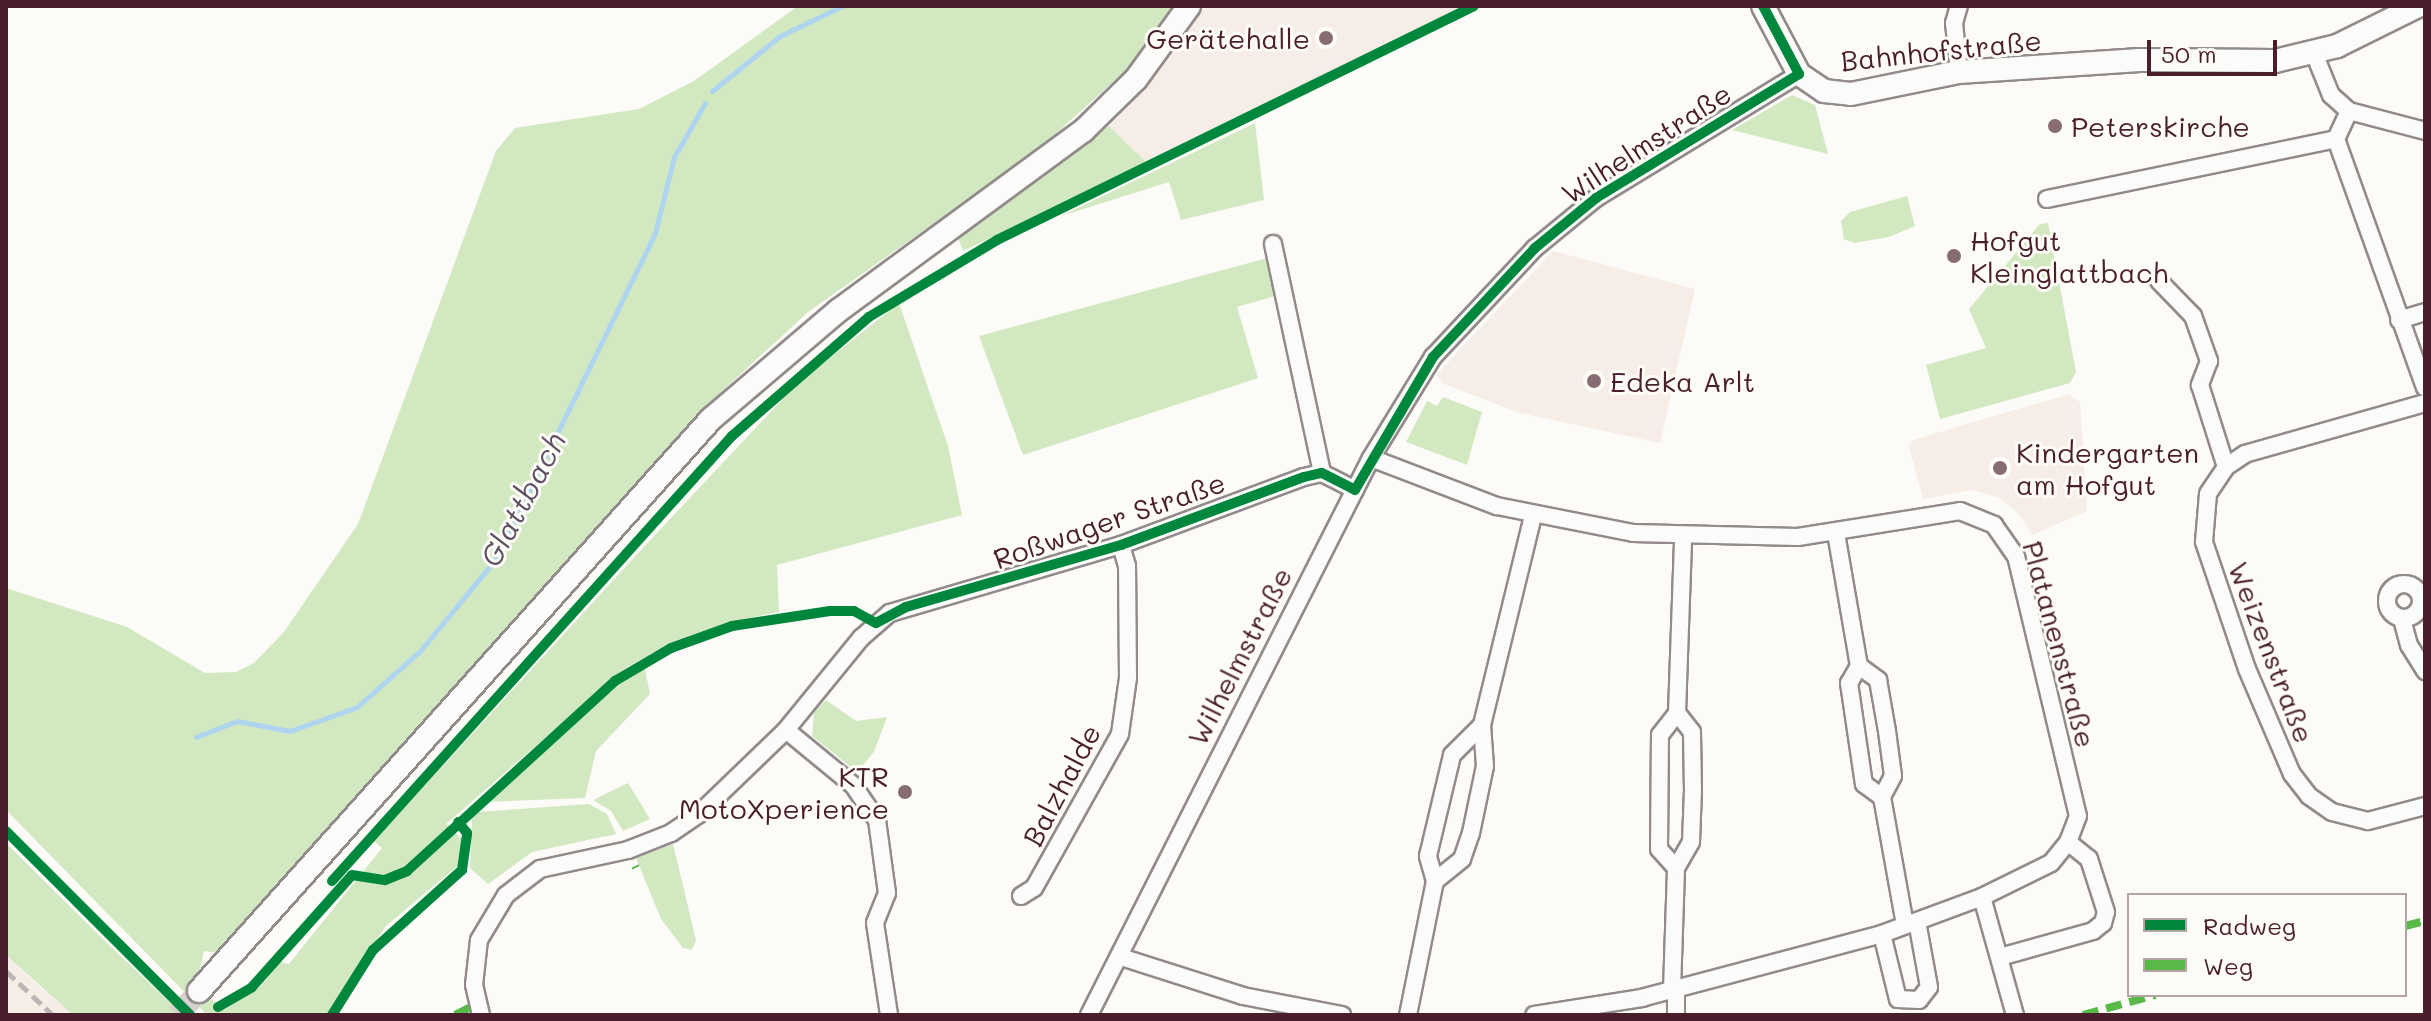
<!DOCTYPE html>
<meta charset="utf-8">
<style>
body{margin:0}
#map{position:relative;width:2431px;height:1021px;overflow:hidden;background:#fcfbf8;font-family:Mali,sans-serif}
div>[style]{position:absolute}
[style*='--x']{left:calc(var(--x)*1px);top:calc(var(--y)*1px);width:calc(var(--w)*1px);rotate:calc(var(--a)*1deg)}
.built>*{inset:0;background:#f6ede6}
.green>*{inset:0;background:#d2e8c1}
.stream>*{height:5px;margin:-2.5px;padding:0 2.5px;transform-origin:2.5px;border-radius:2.5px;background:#aed4ef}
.major-tunnel>*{height:22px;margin-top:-11px;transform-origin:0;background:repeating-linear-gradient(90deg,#d8cfcf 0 22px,transparent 0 33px)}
.roads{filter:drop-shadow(2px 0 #928a8b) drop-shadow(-2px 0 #928a8b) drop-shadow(0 2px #928a8b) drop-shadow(0 -2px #928a8b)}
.minor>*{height:16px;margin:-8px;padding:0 8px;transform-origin:8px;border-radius:8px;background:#fbfbf9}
.minor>.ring{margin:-8px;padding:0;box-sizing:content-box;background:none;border:16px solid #fbfbf9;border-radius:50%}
.major>*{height:22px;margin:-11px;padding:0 11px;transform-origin:11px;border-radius:11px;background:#fbfbf9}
.rail>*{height:5px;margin-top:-2.5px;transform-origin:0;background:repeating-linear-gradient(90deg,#bbb6b6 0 12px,transparent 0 18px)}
.quiet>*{height:8px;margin-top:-4px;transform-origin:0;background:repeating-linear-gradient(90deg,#58b947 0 16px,transparent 0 24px)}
.cycleway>*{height:10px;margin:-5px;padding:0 5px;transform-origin:5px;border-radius:5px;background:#00873e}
.dots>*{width:22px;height:22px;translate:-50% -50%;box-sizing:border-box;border:4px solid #fdfcf7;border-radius:50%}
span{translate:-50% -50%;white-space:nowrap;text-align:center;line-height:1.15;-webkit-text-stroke:6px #fdfcf7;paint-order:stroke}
.poi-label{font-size:28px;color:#4a1f2b}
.right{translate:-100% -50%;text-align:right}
.left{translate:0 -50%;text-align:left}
.street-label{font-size:28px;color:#4a1f2b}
.water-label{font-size:30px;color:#5e5165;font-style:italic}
.frame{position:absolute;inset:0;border:8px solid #4a1f2b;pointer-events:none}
.legend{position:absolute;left:2127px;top:893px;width:280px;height:104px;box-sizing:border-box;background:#fdfcf7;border:2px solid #b5a4a5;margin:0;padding:10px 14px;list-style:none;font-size:24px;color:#4a1f2b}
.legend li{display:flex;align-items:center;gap:16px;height:40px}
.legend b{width:40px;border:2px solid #b5a4a5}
.scale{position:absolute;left:2147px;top:40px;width:130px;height:36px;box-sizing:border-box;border:4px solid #4a1f2b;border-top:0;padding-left:10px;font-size:24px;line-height:28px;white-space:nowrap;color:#4a1f2b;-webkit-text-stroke:6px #fdfcf7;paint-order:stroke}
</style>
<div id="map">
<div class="built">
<i style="clip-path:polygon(1199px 6px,1465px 6px,1147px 163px,1109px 126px,1162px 67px)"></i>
<i style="clip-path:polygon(1553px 251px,1695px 289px,1660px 443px,1520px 413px,1444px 384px,1436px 375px)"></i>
<i style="clip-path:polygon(2069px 394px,2080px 402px,2087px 511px,2033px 535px,2017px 512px,1999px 498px,1972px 490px,1923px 499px,1909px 446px,1913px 440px)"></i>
<i style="clip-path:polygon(6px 955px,38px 985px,73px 1015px,6px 1015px)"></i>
</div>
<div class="green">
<i style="clip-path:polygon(798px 6px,1174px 6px,1136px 61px,1038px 150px,808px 312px,705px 407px,220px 953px,204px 951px,196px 985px,224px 1010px,261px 986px,280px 962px,289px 964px,382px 848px,374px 841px,640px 551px,796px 385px,899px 303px,948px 446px,962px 515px,777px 565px,779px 612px,728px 622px,669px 643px,624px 669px,446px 824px,463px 840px,461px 863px,386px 926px,326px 1015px,207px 1015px,6px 810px,6px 588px,127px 627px,205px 673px,236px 672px,254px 663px,284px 632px,358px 524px,496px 151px,515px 128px,639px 109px,694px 81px)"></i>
<i style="clip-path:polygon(1792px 95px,1815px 105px,1828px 154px,1732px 130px)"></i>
<i style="clip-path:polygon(1255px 123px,1264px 200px,1181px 220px,1169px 182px,1061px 216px)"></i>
<i style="clip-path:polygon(1109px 126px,1147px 163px,963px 251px,957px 235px)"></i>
<i style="clip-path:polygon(1907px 196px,1915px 226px,1889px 237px,1854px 243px,1844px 239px,1841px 221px,1850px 212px)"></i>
<i style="clip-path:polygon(2048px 223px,2076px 372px,2070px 383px,1940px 419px,1926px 365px,1986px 348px,1969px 309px,2040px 224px)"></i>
<i style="clip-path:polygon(1271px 257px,1279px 295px,1237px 307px,1258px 378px,1023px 455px,979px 336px)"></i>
<i style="clip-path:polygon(1443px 397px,1482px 412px,1467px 465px,1406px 442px,1427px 401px,1437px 406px)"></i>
<i style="clip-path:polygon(644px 664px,650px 694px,596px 751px,585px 798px,482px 802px)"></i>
<i style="clip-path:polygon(826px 700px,856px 721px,887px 717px,874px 752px,857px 772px,812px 736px,814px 713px)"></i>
<i style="clip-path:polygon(628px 783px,650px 819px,623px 831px,611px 811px,593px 800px)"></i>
<i style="clip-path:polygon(589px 804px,607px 814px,616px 834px,532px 852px,488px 884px,470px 868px,472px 819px,478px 812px)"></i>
<i style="clip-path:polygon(6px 843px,106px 942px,183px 1015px,73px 1015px,6px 955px)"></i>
<i style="clip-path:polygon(673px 844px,696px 940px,692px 950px,683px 948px,661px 919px,636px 858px)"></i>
</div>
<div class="stream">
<i style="--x:712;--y:91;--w:87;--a:-39"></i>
<i style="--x:780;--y:36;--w:69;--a:-25.8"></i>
<i style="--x:196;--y:737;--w:44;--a:-21.3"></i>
<i style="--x:237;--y:721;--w:54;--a:10.7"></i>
<i style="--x:290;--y:731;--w:71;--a:-19.7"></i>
<i style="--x:357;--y:707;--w:84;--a:-41.6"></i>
<i style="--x:420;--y:651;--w:118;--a:-50.5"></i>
<i style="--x:495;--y:560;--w:364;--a:-63.9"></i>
<i style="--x:655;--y:233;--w:78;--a:-76"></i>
<i style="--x:674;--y:157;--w:62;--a:-60.1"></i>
</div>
<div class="major-tunnel">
<i style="--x:178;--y:1015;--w:32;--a:-49"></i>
</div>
<div class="roads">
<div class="minor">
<i style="--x:2314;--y:53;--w:45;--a:68"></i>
<i style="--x:2331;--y:95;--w:24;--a:42"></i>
<i style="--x:2349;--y:111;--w:79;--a:14.7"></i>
<i style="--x:1959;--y:72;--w:49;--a:-95.8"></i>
<i style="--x:1954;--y:23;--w:18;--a:-74"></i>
<i style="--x:2336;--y:139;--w:264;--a:70.3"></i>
<i style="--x:2047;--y:199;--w:295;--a:-11.7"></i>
<i style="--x:2336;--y:139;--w:31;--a:-65"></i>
<i style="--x:1273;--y:244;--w:234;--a:77.9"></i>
<i style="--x:2159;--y:281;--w:49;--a:45.8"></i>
<i style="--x:2193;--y:316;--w:48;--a:70.4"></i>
<i style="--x:2209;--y:361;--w:26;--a:111"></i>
<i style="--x:2200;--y:385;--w:86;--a:72.4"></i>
<i style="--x:2399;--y:320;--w:27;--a:-17"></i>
<i style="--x:2425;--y:403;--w:187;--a:164.2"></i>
<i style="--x:2245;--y:454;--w:23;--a:146"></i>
<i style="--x:2226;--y:467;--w:32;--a:124"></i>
<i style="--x:2208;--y:494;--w:48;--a:94.8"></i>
<i style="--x:2204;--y:542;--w:134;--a:71.3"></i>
<i style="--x:2247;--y:669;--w:114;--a:66.8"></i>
<i style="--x:2292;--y:774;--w:28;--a:52"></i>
<i style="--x:2309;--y:796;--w:28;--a:35"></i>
<i style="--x:2332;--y:812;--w:37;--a:14"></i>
<i style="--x:2368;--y:821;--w:59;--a:-14.7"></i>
<i style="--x:1371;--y:458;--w:135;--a:20.9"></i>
<i style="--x:1497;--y:506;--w:139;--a:11.2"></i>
<i style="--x:1633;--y:533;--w:165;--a:1.4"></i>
<i style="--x:1798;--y:537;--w:164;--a:-9.1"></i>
<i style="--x:1960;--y:511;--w:37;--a:22"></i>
<i style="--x:1994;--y:525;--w:38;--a:55"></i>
<i style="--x:2016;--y:556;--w:267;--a:76.6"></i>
<i style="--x:2078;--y:816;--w:28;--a:111"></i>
<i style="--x:2068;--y:842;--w:27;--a:129"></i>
<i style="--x:2051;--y:863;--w:77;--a:153.8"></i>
<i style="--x:1982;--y:897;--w:107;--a:159.7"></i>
<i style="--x:1882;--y:934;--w:248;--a:165.1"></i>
<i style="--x:1642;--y:998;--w:109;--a:171.1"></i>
<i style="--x:1836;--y:533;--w:135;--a:80.2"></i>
<i style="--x:1859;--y:666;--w:20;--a:120"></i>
<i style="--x:1849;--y:683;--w:102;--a:81.6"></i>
<i style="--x:1864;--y:784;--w:22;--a:36"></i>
<i class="ring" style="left:2387px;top:584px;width:18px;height:18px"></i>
<i style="--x:2402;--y:619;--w:27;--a:75"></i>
<i style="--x:2409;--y:645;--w:31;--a:58"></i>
<i style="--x:1859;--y:666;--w:24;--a:36"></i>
<i style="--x:1878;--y:680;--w:52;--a:80"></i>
<i style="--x:1887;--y:731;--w:45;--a:82.4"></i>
<i style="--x:1893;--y:776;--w:24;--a:118"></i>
<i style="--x:1882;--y:797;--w:130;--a:79.8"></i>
<i style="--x:786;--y:730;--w:87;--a:39.4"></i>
<i style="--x:853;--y:785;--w:42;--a:55.6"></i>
<i style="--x:877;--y:820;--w:74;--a:82.2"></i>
<i style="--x:887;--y:893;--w:32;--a:112"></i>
<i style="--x:875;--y:923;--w:93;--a:81.3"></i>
<i style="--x:1676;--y:868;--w:25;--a:-132"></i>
<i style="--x:1659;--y:849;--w:114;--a:-89.5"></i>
<i style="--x:1660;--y:735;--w:28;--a:-52"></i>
<i style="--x:1677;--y:713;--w:176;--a:-88"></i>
<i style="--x:1435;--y:881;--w:26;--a:-106"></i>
<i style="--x:1428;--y:856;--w:104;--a:-76.6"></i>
<i style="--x:1452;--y:755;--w:42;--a:-45"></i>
<i style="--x:1482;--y:725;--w:216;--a:-76.3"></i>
<i style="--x:1021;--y:896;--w:15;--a:-32"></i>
<i style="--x:1034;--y:888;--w:176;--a:-60.8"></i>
<i style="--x:1120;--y:734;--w:57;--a:-81.9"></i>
<i style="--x:1128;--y:678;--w:112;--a:-90.5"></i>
<i style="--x:1127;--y:566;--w:22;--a:-106"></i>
<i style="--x:1982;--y:897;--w:123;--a:74.4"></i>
<i style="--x:1882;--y:934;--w:67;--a:76.2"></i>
<i style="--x:1898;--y:999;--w:21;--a:3"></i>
<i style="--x:1919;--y:1000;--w:16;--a:-52"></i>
<i style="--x:1929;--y:987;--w:67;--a:-100.3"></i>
<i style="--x:1121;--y:957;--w:128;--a:17.7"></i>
<i style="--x:1243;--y:996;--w:101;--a:10.9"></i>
<i style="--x:2000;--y:957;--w:97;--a:-15.6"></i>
<i style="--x:2093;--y:931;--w:13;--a:-39"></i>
<i style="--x:2103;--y:923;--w:11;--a:-75"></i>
<i style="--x:2106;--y:912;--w:56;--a:-107.8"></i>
<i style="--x:2089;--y:859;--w:27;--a:-141"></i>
<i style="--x:1672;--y:990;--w:122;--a:-88.1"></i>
<i style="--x:1676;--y:868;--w:30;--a:-60"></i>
<i style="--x:1691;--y:842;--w:51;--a:-87.8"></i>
<i style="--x:1693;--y:791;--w:59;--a:-91"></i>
<i style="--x:1692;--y:732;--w:24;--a:-128"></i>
<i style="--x:481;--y:1015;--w:31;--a:-103"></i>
<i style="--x:474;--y:985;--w:45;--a:-83.7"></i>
<i style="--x:479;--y:940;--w:52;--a:-59"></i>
<i style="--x:506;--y:895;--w:43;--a:-37.4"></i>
<i style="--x:540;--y:869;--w:90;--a:-12.2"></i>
<i style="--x:628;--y:850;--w:46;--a:-21.6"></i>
<i style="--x:671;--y:833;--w:34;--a:-34"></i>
<i style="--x:699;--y:814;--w:121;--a:-44"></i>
<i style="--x:786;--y:730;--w:119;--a:-50.8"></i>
<i style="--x:861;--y:638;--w:38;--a:-41"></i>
<i style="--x:890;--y:613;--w:241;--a:-16.4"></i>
<i style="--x:1121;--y:545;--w:195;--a:-20.4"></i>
<i style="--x:1304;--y:477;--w:18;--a:-13"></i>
<i style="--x:1322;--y:473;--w:37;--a:27"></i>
<i style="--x:1089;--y:1015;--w:624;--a:-63.15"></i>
<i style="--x:1371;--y:458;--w:119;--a:-58.5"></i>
<i style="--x:1433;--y:357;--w:149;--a:-46.9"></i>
<i style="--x:1535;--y:248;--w:79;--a:-39.3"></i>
<i style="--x:1596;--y:198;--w:238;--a:-31.4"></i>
<i style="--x:1408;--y:1015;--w:137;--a:-78.6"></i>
<i style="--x:1435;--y:881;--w:35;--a:-39"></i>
<i style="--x:1462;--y:859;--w:28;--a:-71"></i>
<i style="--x:1471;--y:833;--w:68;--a:-78.2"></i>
<i style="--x:1485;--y:766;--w:41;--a:-94.2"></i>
<i style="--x:1676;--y:1015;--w:26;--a:-90"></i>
</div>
<div class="major">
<i style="--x:1763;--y:6;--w:77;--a:62.1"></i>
<i style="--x:1799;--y:74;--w:30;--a:34"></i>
<i style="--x:1824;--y:91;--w:27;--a:6"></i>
<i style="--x:1851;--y:94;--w:110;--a:-11.5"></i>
<i style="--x:1959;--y:72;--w:181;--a:-3.8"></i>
<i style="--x:2140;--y:60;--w:135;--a:0.4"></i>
<i style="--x:2275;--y:61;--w:64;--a:-13.6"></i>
<i style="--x:2337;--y:46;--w:90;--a:-26.3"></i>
<i style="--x:199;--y:991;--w:768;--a:-48.17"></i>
<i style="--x:711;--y:419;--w:168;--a:-40.4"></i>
<i style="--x:839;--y:310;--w:303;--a:-36.3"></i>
<i style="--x:1083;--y:131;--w:74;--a:-44.5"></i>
<i style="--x:1136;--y:79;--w:90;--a:-54"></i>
</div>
</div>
<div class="rail">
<i style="--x:6;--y:971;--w:64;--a:43.1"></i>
</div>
<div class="quiet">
<i style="--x:635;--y:866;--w:2;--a:63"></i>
<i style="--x:2405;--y:926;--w:21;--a:-14"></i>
<i style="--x:455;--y:1015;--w:22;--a:-27"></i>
<i style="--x:2083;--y:1015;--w:75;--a:-15.5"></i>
</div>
<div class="cycleway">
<i style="--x:6;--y:831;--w:260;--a:45"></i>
<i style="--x:332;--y:881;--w:598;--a:-48.05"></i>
<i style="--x:732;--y:436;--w:181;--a:-41"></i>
<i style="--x:869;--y:317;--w:149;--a:-31"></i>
<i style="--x:997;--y:240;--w:531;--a:-26.13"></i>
<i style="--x:218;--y:1007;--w:39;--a:-30"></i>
<i style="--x:252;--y:987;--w:150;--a:-48.2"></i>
<i style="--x:352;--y:875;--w:33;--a:9"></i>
<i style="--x:385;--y:880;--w:24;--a:-22"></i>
<i style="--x:407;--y:871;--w:282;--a:-42.4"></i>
<i style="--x:615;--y:681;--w:65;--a:-30.5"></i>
<i style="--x:671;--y:648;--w:65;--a:-19.8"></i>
<i style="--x:732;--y:626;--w:99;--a:-8.7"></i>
<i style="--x:830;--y:611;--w:24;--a:0"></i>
<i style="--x:854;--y:611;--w:25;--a:29"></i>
<i style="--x:876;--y:623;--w:34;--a:-28"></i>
<i style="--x:906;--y:607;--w:224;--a:-16.1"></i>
<i style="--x:1121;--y:545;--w:195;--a:-20.4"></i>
<i style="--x:1304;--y:477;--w:18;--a:-13"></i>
<i style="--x:1322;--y:473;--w:37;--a:27"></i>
<i style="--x:1355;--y:490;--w:154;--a:-59.6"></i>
<i style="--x:1433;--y:357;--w:149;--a:-46.9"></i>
<i style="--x:1535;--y:248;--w:79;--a:-39.3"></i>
<i style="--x:1596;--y:198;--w:238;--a:-31.4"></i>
<i style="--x:1799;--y:74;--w:77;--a:-117.9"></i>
<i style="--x:332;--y:1015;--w:77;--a:-57.8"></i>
<i style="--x:373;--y:950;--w:120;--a:-42"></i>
<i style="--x:462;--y:870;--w:37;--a:-82"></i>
<i style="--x:467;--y:833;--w:14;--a:-129"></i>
</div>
<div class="dots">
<i style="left:1326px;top:38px;background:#886c73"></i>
<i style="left:2055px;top:126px;background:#886c73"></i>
<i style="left:1954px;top:256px;background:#886c73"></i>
<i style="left:1594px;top:381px;background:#886c73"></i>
<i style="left:2000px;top:468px;background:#886c73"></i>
<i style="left:905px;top:792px;background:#886c73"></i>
</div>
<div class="poi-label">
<span class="right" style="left:1310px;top:38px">Gerätehalle</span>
<span class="left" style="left:2071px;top:126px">Peterskirche</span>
<span class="left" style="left:1970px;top:256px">Hofgut<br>Kleinglattbach</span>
<span class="left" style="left:1610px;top:381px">Edeka Arlt</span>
<span class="left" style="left:2016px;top:468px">Kindergarten<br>am Hofgut</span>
<span class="right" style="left:889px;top:792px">KTR<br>MotoXperience</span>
</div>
<div class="street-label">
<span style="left:1941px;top:50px;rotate:-6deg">Bahnhofstraße</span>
<span style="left:1646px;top:143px;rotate:-33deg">Wilhelmstraße</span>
<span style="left:1109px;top:520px;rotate:-19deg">Roßwager Straße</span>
<span style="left:2060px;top:644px;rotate:75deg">Platanenstraße</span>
<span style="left:2272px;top:652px;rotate:69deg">Weizenstraße</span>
<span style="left:1239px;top:656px;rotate:-63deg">Wilhelmstraße</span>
<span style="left:1061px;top:785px;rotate:-62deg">Balzhalde</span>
</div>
<div class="water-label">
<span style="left:522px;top:499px;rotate:-62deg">Glattbach</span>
</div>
<div class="frame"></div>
<ul class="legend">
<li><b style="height:10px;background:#00873e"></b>Radweg</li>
<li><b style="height:10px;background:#58b947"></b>Weg</li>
</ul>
<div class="scale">50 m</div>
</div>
